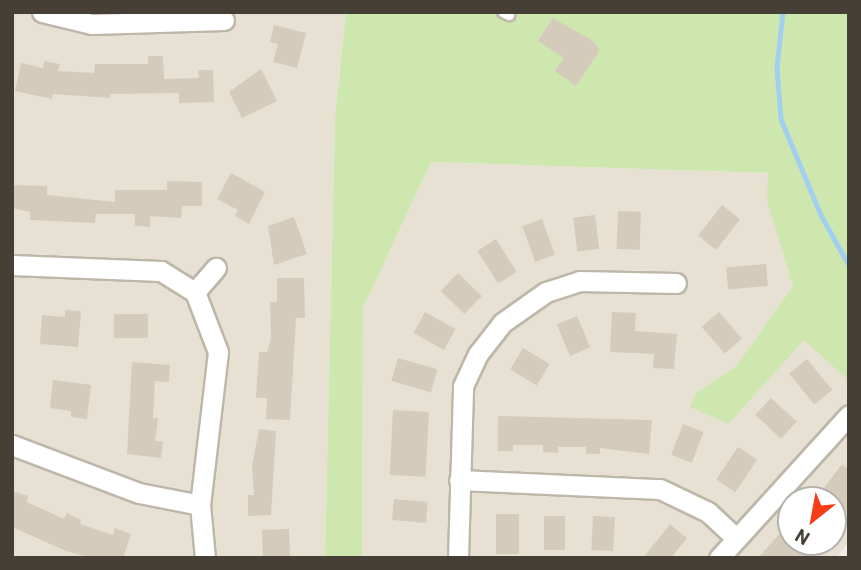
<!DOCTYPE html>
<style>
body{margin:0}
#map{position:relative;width:861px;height:570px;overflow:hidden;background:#f3efe6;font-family:Barlow,sans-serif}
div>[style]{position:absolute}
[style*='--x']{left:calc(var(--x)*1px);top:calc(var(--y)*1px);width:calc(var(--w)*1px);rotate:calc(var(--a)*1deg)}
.residential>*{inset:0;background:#e7e1d4}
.green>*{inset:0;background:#cde7af}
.stream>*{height:4.5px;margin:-2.25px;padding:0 2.25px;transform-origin:2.25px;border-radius:2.25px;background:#a2cff0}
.building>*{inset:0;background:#d4cbbb;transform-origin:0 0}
.roads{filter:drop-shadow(2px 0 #beb7a9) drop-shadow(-2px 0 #beb7a9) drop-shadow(0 2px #beb7a9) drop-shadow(0 -2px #beb7a9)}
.lane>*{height:10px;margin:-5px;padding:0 5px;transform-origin:5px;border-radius:5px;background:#fff}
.street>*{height:19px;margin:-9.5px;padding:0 9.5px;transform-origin:9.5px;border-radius:9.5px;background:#fff}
span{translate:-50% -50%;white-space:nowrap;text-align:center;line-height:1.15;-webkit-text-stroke:5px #fff;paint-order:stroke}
.frame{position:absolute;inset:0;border:14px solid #453f35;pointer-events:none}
.north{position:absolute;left:777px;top:486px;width:70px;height:70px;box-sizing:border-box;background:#fff;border:2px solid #b5b2ae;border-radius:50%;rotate:211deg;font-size:19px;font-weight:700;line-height:28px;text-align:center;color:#453f35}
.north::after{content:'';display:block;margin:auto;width:24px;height:32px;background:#f83c18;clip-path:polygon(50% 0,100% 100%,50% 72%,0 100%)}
</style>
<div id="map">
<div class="residential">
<i style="clip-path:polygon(12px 12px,346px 12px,335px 118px,325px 558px,12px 558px)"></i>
<i style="clip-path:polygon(evenodd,431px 162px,769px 173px,767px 201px,793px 286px,736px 366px,696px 393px,728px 423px,804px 339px,849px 381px,849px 542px,836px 558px,362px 558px,363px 308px,431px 162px,791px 500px,833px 500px,833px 542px,791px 542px,791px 500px)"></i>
</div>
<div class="green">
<i style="clip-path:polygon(346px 12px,849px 12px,849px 381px,804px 340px,728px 424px,690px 407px,696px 393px,736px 366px,793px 286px,767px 201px,768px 173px,431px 162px,363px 308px,362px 558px,325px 558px,335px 118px)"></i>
</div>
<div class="stream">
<i style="--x:783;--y:12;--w:56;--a:96.1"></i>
<i style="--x:777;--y:68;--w:51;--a:85.5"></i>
<i style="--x:781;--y:119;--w:104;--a:67.4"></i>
<i style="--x:821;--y:215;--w:57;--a:60.8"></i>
</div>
<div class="building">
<i style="clip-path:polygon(553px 18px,593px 41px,600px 50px,576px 86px,555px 71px,564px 58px,538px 41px)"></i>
<i style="clip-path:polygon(274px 25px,306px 33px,297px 68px,273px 62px,278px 44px,270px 42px)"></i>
<i style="clip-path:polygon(148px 56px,163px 56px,164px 79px,199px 78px,198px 70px,213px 70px,214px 102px,179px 103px,179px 93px,110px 94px,110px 98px,53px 94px,52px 99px,15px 91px,21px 63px,43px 68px,44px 61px,60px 64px,58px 71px,94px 73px,95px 64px,148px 64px)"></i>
<i style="clip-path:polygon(261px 69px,277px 101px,242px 118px,229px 92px)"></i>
<i style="clip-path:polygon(231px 173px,265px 192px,249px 224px,235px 216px,238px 210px,217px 199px)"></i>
<i style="clip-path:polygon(167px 181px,202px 182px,202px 206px,182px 206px,181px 218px,150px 216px,150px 227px,135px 226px,135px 214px,96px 214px,95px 223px,30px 220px,30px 212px,12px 208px,12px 185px,47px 186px,47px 195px,115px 202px,115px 190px,167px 190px)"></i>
<i style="left:722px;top:205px;width:23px;height:39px;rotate:38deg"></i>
<i style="left:618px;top:211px;width:23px;height:38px;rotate:2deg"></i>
<i style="left:595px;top:215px;width:34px;height:22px;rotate:83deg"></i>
<i style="clip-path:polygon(294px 217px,307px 254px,274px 265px,268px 226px)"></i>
<i style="left:542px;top:219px;width:38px;height:21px;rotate:70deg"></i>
<i style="left:496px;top:239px;width:39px;height:22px;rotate:58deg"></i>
<i style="left:766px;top:264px;width:22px;height:40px;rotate:85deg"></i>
<i style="left:458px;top:273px;width:33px;height:25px;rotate:44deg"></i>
<i style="clip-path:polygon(277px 278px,304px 278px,305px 318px,296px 318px,290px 420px,266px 419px,267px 398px,256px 398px,259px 352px,267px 352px,271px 339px,270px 302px,277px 302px)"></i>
<i style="clip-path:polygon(65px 310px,81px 311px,78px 347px,40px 344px,42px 315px,65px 317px)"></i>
<i style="left:425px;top:312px;width:35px;height:24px;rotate:29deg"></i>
<i style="clip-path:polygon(612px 312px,636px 313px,635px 331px,677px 334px,674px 369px,653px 368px,654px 354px,610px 352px)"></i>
<i style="left:719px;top:312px;width:35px;height:23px;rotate:49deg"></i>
<i style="left:114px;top:314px;width:34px;height:24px"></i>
<i style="left:577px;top:316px;width:34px;height:22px;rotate:67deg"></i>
<i style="left:523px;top:348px;width:31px;height:25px;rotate:31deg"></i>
<i style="left:398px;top:358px;width:41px;height:24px;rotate:16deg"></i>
<i style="left:807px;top:359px;width:40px;height:23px;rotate:51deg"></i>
<i style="clip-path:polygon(132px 362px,170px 365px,169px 382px,155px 381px,153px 418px,158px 418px,155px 441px,163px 442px,161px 458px,127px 454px)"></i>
<i style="clip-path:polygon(53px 380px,91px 385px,87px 419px,71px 417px,71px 411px,50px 408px)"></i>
<i style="left:771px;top:398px;width:35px;height:23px;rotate:43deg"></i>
<i style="left:393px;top:410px;width:36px;height:65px;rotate:3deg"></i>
<i style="clip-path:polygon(498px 416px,652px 420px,649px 454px,600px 448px,600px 454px,586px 454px,586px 447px,558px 447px,558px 453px,543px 452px,543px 445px,513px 445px,513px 451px,498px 451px)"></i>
<i style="left:683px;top:424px;width:22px;height:33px;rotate:21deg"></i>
<i style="clip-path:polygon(259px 429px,276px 431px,271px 515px,248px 516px,248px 495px,254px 495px,252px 466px)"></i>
<i style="left:738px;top:447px;width:23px;height:39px;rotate:34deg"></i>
<i style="clip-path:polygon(842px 464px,849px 470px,849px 509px,841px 520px,833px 514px,833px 500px,815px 500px)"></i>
<i style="clip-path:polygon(12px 491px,28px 496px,27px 502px,64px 519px,67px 513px,81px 520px,80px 524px,113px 535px,115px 528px,131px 534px,123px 558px,91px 558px,66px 551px,12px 527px)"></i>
<i style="left:394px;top:499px;width:34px;height:21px;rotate:5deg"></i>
<i style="left:496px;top:514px;width:23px;height:40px"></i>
<i style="left:544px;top:516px;width:21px;height:34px"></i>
<i style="left:593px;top:516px;width:22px;height:34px;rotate:3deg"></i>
<i style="clip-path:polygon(791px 521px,791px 542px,825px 542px,811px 558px,758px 558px)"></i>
<i style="clip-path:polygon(670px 524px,687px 538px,671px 558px,643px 558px)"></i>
<i style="left:289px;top:529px;width:29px;height:27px;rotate:88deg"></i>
</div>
<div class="roads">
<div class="lane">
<i style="--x:503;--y:12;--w:7;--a:27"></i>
</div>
<div class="street">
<i style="--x:42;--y:12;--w:51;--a:13.5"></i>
<i style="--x:92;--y:24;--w:132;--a:-1.7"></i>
<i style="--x:12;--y:265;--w:149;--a:2.3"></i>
<i style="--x:161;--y:271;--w:40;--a:32"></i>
<i style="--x:195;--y:292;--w:64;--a:69"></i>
<i style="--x:218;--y:352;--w:154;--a:96.7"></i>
<i style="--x:200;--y:505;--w:53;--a:84.6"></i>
<i style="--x:195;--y:292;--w:32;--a:-49"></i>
<i style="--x:12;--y:445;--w:136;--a:20.7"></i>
<i style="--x:139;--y:493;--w:62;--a:11.1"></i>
<i style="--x:459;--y:480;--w:201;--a:2.6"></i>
<i style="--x:660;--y:489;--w:53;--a:25.6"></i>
<i style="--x:708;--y:512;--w:38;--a:43"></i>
<i style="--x:458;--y:558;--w:172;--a:-88.3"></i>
<i style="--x:463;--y:386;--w:35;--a:-65"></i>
<i style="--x:478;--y:354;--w:39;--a:-52"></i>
<i style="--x:502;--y:323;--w:54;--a:-35.2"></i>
<i style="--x:546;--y:292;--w:35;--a:-18"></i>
<i style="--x:579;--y:281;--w:97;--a:1.2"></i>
<i style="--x:719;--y:558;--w:193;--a:-47.7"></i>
</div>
</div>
<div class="frame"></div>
<div class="north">N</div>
</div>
